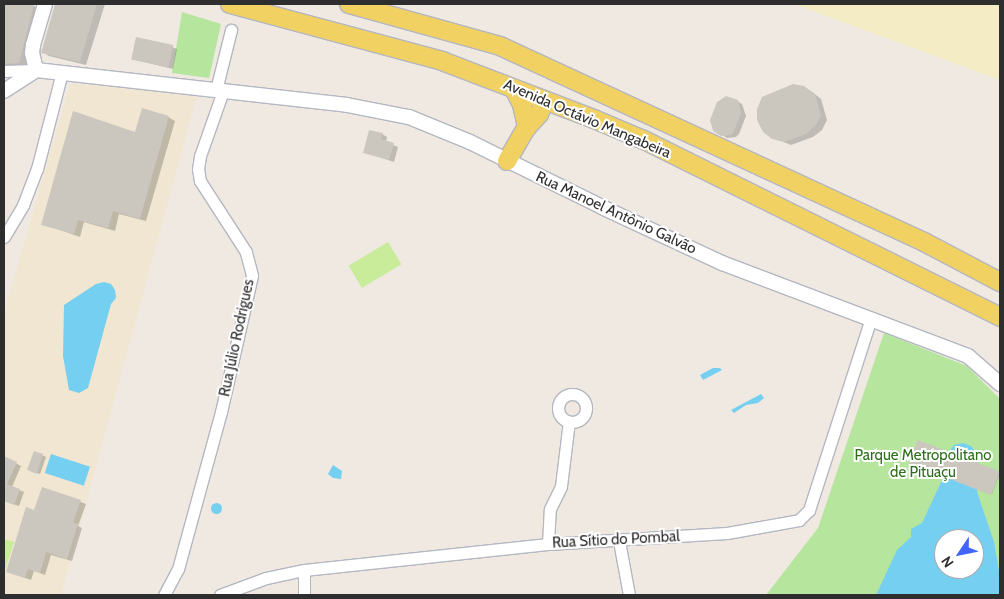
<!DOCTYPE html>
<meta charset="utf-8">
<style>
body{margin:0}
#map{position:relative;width:1004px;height:599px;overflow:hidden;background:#efe9e1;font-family:Cabin,sans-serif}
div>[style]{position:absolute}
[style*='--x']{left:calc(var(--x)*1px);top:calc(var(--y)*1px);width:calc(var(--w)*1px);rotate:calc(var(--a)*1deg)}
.education>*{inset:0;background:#f0e6d1}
.green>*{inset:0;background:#b6e59e}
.sand>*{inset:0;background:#f3ecc5}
.pitch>*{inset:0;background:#c9ec9a;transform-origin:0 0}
.water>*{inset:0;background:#75cff0;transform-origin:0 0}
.round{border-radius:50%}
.shadow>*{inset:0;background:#0003;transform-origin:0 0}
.building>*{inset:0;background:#cbc7bf;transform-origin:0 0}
.roads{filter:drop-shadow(1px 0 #b4b7c1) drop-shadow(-1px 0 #b4b7c1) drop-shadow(0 1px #b4b7c1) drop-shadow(0 -1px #b4b7c1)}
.minor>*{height:11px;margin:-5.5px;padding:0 5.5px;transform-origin:5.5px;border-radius:5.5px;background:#fff}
.minor>.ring{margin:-5.5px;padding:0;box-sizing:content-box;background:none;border:11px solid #fff;border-radius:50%}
.tertiary>*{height:14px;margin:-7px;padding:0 7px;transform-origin:7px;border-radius:7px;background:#fff}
.primary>*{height:18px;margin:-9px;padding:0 9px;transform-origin:9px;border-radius:9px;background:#f2d163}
span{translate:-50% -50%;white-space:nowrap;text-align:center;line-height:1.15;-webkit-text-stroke:4px #fff;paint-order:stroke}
.street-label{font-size:15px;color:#2e2e2e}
.park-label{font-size:15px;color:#2c6e1b}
.frame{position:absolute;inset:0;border:5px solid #2e2e2e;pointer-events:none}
.north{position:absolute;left:934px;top:529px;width:50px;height:50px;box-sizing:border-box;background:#fff;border:1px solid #ababab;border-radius:50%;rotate:236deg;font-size:14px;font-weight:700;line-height:20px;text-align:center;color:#2e2e2e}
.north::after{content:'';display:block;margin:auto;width:18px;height:22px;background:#4264fb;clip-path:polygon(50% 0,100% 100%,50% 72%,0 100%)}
</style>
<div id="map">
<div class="education">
<i style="clip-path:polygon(70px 84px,198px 91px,61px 595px,4px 595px,4px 313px)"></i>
</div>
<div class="green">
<i style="clip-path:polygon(182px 12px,221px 24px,209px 78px,172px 73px)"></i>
<i style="clip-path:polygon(evenodd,884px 333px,967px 366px,1000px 399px,1000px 595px,766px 595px,818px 528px,884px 333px,944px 539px,974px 539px,974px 569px,944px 569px,944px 539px)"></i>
</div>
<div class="sand">
<i style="clip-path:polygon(794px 4px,1000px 4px,1000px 80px)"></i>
</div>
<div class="pitch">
<i style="left:388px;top:242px;width:26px;height:46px;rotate:59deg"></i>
<i style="clip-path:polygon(4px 539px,14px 542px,4px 573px)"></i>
</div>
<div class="water">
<i style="clip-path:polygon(104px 282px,111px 284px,115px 290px,116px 298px,111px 304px,88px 388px,79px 393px,69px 390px,63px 356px,64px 305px,96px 284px)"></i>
<i style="clip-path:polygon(713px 368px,720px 368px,722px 370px,703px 380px,700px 375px)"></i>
<i style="clip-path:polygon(761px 394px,764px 398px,758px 403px,746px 405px,734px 413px,731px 410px)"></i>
<i style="clip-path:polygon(evenodd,963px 443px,971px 446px,977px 454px,977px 492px,994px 542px,1000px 577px,1000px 595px,876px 595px,897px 550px,911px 537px,911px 529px,922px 523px,942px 480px,949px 452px,954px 445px,963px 443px,944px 539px,974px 539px,974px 569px,944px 569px,944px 539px)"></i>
<i style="left:51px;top:454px;width:41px;height:20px;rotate:18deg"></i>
<i style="clip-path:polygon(333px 465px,342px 471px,341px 479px,333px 478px,328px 474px)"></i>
<i class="round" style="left:210.5px;top:502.5px;width:11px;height:11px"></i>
</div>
<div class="shadow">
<i style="clip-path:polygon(4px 4px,34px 6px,40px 9px,26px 66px,4px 74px)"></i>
<i style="clip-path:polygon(56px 4px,105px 4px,86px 65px,49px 56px,43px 52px)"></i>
<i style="clip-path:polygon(172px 47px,177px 49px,173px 69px,132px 59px)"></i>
<i style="clip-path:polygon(811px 91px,821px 99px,827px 120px,822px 130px,813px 137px,791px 145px,773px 138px)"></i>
<i style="clip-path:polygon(737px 101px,742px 104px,746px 116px,739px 134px,736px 137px,727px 138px,714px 130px)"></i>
<i style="clip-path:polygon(168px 117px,175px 121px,146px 221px,119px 214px,115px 231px,84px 222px,80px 237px,43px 224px,136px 133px)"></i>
<i style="clip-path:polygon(382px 134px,387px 137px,386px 142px,398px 147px,394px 162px,364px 152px)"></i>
<i style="left:918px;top:441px;width:88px;height:23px;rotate:21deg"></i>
<i style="clip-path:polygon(34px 452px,46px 457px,40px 474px,32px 471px)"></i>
<i style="clip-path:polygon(4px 457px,21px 466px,12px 487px,24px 492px,19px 506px,4px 501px)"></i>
<i style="clip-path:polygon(43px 488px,86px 504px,78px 526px,82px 528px,72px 561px,51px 555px,45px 575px,34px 571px,31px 580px,8px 572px,35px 512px)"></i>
</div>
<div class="building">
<i style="clip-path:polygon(4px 4px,34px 5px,19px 63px,4px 64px)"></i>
<i style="clip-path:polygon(55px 4px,97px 4px,80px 62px,41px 53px)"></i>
<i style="left:136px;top:37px;width:38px;height:23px;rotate:12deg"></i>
<i style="clip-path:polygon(793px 84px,804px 86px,815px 94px,821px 116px,815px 126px,806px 134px,784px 142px,772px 139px,763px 132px,757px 120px,757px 109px,762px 97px)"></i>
<i style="clip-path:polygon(726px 96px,738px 100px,741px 113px,734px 131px,731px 135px,721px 136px,713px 131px,710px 120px,717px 102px)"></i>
<i style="clip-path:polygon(142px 108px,169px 116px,140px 219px,113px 211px,108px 228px,78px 220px,74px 234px,41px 225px,73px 111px,135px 132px)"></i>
<i style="clip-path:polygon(369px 130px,383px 133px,381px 139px,394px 143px,389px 160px,363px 153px)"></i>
<i style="left:918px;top:440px;width:88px;height:25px;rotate:21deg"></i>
<i style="clip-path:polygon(34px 451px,43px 454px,37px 474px,27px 470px)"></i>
<i style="clip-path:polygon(4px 456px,17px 462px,7px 484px,20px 489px,14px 505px,4px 501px)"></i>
<i style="clip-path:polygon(42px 487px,81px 500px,73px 523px,78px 524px,67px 559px,46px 552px,40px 573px,28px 569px,25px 578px,6px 572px,26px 507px,34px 510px)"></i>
</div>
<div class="roads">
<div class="minor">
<i style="--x:4;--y:71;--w:32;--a:-2"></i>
<i style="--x:216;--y:90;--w:62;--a:-76"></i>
<i style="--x:4;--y:237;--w:37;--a:-59"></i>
<i style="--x:23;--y:205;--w:39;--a:-69"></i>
<i style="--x:37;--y:169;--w:100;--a:-75.5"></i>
<i class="ring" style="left:558px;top:394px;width:17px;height:17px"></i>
<i style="--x:619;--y:541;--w:55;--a:79.5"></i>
<i style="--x:548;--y:544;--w:35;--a:-87"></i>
<i style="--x:550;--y:509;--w:25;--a:-64"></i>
<i style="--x:561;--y:486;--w:65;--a:-83"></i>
<i style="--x:164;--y:595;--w:30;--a:-62"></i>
<i style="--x:178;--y:569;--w:163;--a:-74.7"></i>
<i style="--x:221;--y:412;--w:140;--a:-77.2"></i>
<i style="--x:252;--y:275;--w:24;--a:-105"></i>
<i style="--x:246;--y:252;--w:85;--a:-122.9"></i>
<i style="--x:200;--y:181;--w:12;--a:-99"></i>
<i style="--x:198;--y:169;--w:13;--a:-81"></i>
<i style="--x:200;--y:156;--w:69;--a:-70.5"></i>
<i style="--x:220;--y:595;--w:49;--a:-20.3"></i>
<i style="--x:266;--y:578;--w:39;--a:-12"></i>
<i style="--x:304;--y:570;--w:245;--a:-6.1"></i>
<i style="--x:548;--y:544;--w:179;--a:-3.5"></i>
<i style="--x:727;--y:533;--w:73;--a:-10.2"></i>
<i style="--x:799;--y:520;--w:14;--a:-45"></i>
<i style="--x:809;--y:510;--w:202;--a:-72.1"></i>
<i style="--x:304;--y:595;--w:25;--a:-90"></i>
</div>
<div class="tertiary">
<i style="--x:36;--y:70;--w:17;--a:-103"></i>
<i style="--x:32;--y:53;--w:8;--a:-83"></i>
<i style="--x:33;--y:45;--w:43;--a:-73.7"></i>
<i style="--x:4;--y:91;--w:38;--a:-33"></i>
<i style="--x:36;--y:70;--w:313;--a:6.4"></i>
<i style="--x:347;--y:105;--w:63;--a:11"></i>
<i style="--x:409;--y:117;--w:66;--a:22.3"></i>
<i style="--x:470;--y:142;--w:149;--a:26.2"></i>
<i style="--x:604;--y:208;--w:130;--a:25"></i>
<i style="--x:722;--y:263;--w:263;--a:20.7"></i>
<i style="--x:968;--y:356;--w:43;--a:41.2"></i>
</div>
<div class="primary">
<i style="--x:230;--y:4;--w:220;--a:15"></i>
<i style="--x:442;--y:61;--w:163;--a:20.9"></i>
<i style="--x:594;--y:119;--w:54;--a:22.8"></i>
<i style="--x:644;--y:140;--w:398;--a:26.4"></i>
<i style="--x:349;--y:4;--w:157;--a:15.5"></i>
<i style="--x:500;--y:46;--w:467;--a:24.8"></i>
<i style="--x:924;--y:242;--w:86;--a:27.8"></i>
<i style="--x:514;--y:89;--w:18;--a:63"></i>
<i style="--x:522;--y:105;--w:23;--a:77"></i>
<i style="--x:507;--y:161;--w:39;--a:-60"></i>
<i style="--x:527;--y:127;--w:18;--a:-47"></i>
<i style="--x:539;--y:114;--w:15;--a:-67"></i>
</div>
</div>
<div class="street-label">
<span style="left:587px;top:119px;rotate:23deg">Avenida Octávio Mangabeira</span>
<span style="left:616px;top:213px;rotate:25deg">Rua Manoel Antônio Galvão</span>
<span style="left:237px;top:338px;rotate:-78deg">Rua Júlio Rodrigues</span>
<span style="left:616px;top:540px;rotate:-3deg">Rua Sítio do Pombal</span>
</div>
<div class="park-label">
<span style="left:923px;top:464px">Parque Metropolitano<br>de Pituaçu</span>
</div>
<div class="frame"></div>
<div class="north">N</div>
</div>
